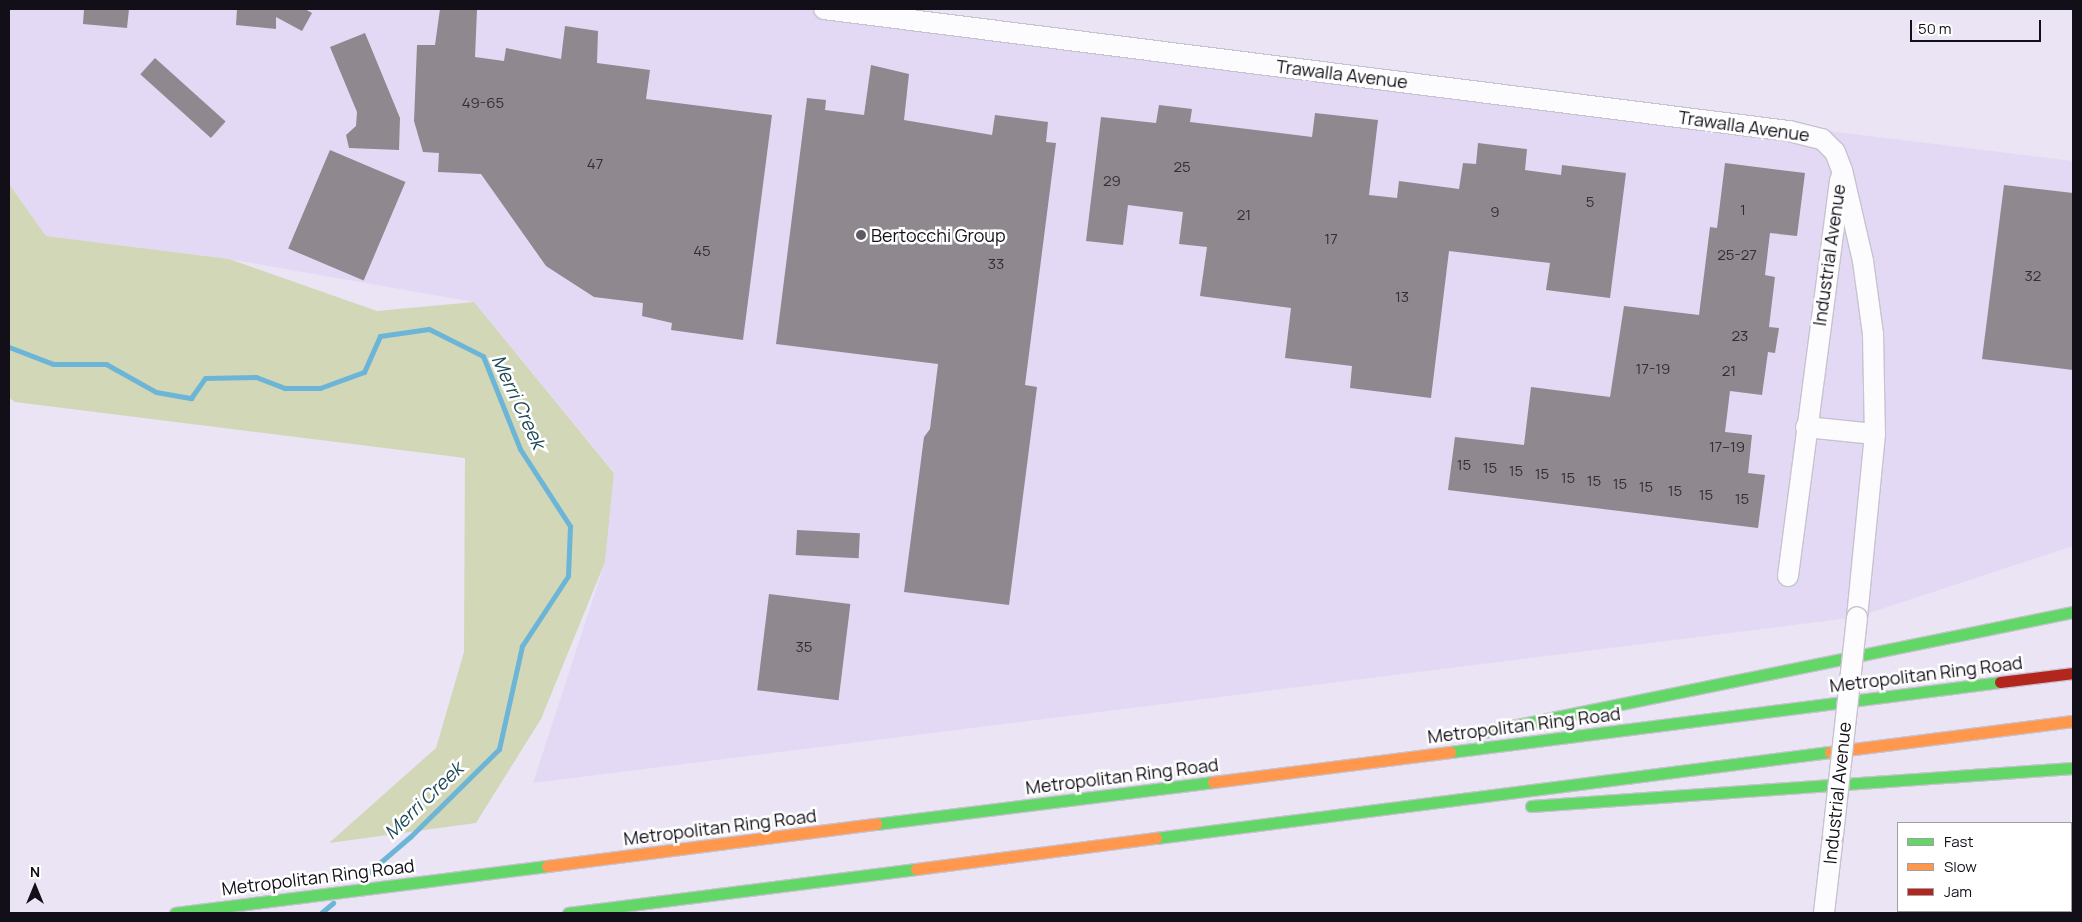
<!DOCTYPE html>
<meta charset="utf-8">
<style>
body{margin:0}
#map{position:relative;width:2082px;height:922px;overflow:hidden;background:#eae4f5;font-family:Manrope,sans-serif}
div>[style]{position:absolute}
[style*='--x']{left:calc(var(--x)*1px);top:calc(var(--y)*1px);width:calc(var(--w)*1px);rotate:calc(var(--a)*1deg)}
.built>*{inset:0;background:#e3d9f4}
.green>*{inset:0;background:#d2d7b8}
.stream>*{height:5px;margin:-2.5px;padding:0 2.5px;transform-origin:2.5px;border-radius:2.5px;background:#6db5d7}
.building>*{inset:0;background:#8f888e;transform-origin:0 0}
.roads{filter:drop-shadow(1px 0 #c7c2cf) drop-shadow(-1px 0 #c7c2cf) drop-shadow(0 1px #c7c2cf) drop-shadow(0 -1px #c7c2cf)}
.street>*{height:20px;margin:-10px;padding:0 10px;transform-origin:10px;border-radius:10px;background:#fcfbfe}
.fast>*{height:11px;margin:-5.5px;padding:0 5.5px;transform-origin:5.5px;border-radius:5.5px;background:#63d668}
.slow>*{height:11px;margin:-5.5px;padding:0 5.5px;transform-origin:5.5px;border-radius:5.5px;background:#ff974d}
.jam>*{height:11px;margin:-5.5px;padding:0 5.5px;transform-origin:5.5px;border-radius:5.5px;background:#b3261e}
.bridges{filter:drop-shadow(1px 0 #c7c2cf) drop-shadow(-1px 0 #c7c2cf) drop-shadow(0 1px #c7c2cf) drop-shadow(0 -1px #c7c2cf)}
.street-bridge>*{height:20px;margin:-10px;padding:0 10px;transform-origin:10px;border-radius:10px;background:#fcfbfe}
.dots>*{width:14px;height:14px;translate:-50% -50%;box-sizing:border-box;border:2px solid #fff;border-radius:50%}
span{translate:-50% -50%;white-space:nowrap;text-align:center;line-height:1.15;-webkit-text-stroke:5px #fff;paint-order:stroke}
.number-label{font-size:15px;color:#322d36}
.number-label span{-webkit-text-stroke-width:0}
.street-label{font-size:18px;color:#130f19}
.poi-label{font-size:18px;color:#130f19}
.left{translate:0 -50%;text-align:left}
.water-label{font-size:19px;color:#1c4859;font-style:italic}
.frame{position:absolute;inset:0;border:10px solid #130f19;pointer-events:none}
.legend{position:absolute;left:1897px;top:822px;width:175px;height:90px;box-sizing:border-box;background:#fff;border:1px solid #a19fa3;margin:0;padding:6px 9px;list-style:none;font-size:15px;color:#130f19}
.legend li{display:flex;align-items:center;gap:10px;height:25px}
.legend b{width:25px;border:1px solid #a19fa3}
.north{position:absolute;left:10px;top:862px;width:50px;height:50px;-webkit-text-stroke:4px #fff;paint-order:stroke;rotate:0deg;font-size:14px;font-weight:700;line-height:20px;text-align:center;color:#130f19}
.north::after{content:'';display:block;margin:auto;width:18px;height:22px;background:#130f19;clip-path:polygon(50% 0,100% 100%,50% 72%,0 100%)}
.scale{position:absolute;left:1910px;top:20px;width:131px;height:22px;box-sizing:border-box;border:2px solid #130f19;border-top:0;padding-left:6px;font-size:15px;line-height:18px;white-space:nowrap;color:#130f19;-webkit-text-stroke:4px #fff;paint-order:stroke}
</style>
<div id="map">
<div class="built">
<i style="clip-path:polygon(9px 9px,837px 9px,2073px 161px,2073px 546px,1857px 617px,533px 783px,605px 562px,614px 472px,474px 302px,229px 259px,46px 236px,9px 184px)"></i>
<i style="clip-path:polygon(2071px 898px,2073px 913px,1888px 913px,2071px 911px)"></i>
</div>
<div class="green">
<i style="clip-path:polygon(9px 184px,46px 236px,229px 259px,377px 311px,474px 302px,614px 473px,605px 562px,541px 719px,476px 823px,329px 843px,436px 748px,464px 652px,465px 458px,15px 402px,9px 398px)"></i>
</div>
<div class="stream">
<i style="--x:9;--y:347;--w:47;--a:21.1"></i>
<i style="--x:53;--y:364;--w:53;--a:0"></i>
<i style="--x:106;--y:364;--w:57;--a:29.2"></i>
<i style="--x:156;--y:392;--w:36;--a:10"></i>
<i style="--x:191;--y:398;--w:24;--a:-55"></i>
<i style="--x:205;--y:378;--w:51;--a:-1.1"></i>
<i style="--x:256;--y:377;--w:31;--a:21"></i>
<i style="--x:285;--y:388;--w:35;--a:0"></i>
<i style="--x:320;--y:388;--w:47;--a:-20"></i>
<i style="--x:364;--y:372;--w:39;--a:-66"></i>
<i style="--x:380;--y:336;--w:49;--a:-8.1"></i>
<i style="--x:429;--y:329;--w:60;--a:26.6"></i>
<i style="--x:483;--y:356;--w:100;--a:68.3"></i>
<i style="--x:520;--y:449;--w:92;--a:57"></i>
<i style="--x:570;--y:526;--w:50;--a:92.3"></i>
<i style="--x:568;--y:576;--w:84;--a:123.3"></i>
<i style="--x:522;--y:646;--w:106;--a:102.6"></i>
<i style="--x:499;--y:749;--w:124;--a:135.3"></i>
<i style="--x:411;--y:836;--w:65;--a:139.4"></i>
<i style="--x:321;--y:913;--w:16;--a:-40"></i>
</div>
<div class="building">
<i style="clip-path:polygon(84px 9px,129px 9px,127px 28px,83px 24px)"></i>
<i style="clip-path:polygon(237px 9px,305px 9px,312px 13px,302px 31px,276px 17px,276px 29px,236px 25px)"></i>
<i style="clip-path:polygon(440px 9px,477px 10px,475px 57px,504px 61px,506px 48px,561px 59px,565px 26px,598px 31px,597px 63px,650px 70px,646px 99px,772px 115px,743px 340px,671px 330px,672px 323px,642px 316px,643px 303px,594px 297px,546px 266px,481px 174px,438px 172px,439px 153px,423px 152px,414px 121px,417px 45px,435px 45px)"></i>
<i style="clip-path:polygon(365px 33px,400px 118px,399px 150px,349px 148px,346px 135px,356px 126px,357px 112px,330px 47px)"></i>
<i style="left:155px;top:58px;width:95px;height:22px;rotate:42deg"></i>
<i style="clip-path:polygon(871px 65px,909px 74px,904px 120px,992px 135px,995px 115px,1048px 122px,1046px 142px,1056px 143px,1025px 385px,1037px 387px,1009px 605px,904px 592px,924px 437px,930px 429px,938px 364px,776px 344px,807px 98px,826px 100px,825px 110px,864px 115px)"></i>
<i style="clip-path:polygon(1159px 105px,1192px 109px,1190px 122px,1312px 137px,1315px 113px,1378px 120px,1369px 195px,1397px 198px,1399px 181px,1459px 189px,1463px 163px,1476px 164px,1478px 143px,1527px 149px,1525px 170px,1561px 175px,1562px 165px,1626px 173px,1610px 298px,1546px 290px,1550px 263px,1449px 251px,1431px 398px,1350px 388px,1352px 366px,1285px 358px,1291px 308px,1200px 296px,1207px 247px,1179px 244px,1183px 212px,1128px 205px,1123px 245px,1086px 241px,1101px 117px,1156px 123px)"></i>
<i style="left:330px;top:150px;width:82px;height:107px;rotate:23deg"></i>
<i style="clip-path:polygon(1725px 163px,1805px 173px,1797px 236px,1770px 233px,1765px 275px,1775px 277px,1769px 327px,1779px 328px,1775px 353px,1768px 352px,1762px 395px,1730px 391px,1725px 432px,1752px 435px,1748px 473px,1765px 475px,1758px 528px,1448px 490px,1455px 437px,1524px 445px,1531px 387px,1610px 397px,1624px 306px,1699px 315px,1710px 227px,1717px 228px)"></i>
<i style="clip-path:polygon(2004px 185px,2073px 193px,2073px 370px,1982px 359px)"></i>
<i style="left:797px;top:530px;width:63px;height:25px;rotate:3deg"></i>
<i style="left:769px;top:594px;width:82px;height:97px;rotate:7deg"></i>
</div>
<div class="roads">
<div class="street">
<i style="--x:824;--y:9;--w:973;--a:7.21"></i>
<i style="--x:1789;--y:131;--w:34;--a:14"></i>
<i style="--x:1822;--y:139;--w:18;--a:45"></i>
<i style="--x:1835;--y:152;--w:19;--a:69"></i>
<i style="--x:1842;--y:170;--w:93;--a:77"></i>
<i style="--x:1863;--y:261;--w:74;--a:82.2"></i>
<i style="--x:1873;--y:334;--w:100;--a:88.9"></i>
<i style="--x:1875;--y:434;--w:184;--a:95.6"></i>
<i style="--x:1806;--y:427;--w:69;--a:5.8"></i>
<i style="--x:1788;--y:576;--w:400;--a:-82.5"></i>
<i style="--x:1824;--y:913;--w:79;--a:-83.4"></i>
</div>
<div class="fast">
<i style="--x:1483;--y:732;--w:602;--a:-11.5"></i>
<i style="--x:1450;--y:752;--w:554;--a:-7.25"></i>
<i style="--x:1531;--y:806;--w:543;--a:-4.01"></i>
<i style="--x:876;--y:824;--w:340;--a:-7.1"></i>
<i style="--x:1156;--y:838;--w:679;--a:-7.27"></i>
<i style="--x:175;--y:913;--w:375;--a:-7.2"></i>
<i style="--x:568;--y:913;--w:351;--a:-7.2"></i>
</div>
<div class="slow">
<i style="--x:1830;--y:752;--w:245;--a:-7.3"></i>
<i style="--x:1213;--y:782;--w:239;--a:-7.2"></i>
<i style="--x:547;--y:866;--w:332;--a:-7.3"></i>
<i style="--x:916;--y:869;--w:242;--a:-7.4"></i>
</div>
<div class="jam">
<i style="--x:2000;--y:682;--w:74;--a:-7"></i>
</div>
</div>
<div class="bridges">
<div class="street-bridge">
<i style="--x:1833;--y:835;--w:219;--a:-83.7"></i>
</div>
</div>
<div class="dots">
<i style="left:861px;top:235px;background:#5e5a66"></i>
</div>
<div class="number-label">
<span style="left:483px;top:103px">49-65</span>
<span style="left:595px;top:164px">47</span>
<span style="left:1182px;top:167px">25</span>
<span style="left:1112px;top:181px">29</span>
<span style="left:1590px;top:202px">5</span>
<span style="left:1743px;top:210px">1</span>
<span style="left:1495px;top:212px">9</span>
<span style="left:1244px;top:215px">21</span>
<span style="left:1331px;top:239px">17</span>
<span style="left:702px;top:251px">45</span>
<span style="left:1737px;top:255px">25-27</span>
<span style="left:996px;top:264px">33</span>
<span style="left:2033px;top:276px">32</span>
<span style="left:1402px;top:297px">13</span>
<span style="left:1740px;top:336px">23</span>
<span style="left:1653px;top:369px">17-19</span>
<span style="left:1729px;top:371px">21</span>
<span style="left:1727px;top:447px">17–19</span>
<span style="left:1464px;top:465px">15</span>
<span style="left:1490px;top:468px">15</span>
<span style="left:1516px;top:471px">15</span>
<span style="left:1542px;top:474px">15</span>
<span style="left:1568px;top:478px">15</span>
<span style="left:1594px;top:481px">15</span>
<span style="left:1620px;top:484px">15</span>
<span style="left:1646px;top:487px">15</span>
<span style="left:1675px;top:491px">15</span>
<span style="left:1706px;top:495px">15</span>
<span style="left:1742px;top:499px">15</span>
<span style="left:804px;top:647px">35</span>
</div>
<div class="street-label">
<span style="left:1342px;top:74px;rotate:7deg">Trawalla Avenue</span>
<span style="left:1744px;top:126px;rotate:8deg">Trawalla Avenue</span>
<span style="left:1829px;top:255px;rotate:-82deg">Industrial Avenue</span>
<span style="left:1926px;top:674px;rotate:-7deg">Metropolitan Ring Road</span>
<span style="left:1524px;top:725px;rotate:-7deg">Metropolitan Ring Road</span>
<span style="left:1122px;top:776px;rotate:-7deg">Metropolitan Ring Road</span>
<span style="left:1837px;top:793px;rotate:-84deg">Industrial Avenue</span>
<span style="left:720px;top:827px;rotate:-7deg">Metropolitan Ring Road</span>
<span style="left:318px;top:877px;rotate:-7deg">Metropolitan Ring Road</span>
</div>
<div class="poi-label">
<span class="left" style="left:871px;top:235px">Bertocchi Group</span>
</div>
<div class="water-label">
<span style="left:518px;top:402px;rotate:65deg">Merri Creek</span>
<span style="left:424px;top:801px;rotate:-44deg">Merri Creek</span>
</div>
<div class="frame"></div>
<ul class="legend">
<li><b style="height:6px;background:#63d668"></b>Fast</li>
<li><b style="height:6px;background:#ff974d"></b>Slow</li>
<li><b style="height:6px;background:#b3261e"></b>Jam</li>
</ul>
<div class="north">N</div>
<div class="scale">50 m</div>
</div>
